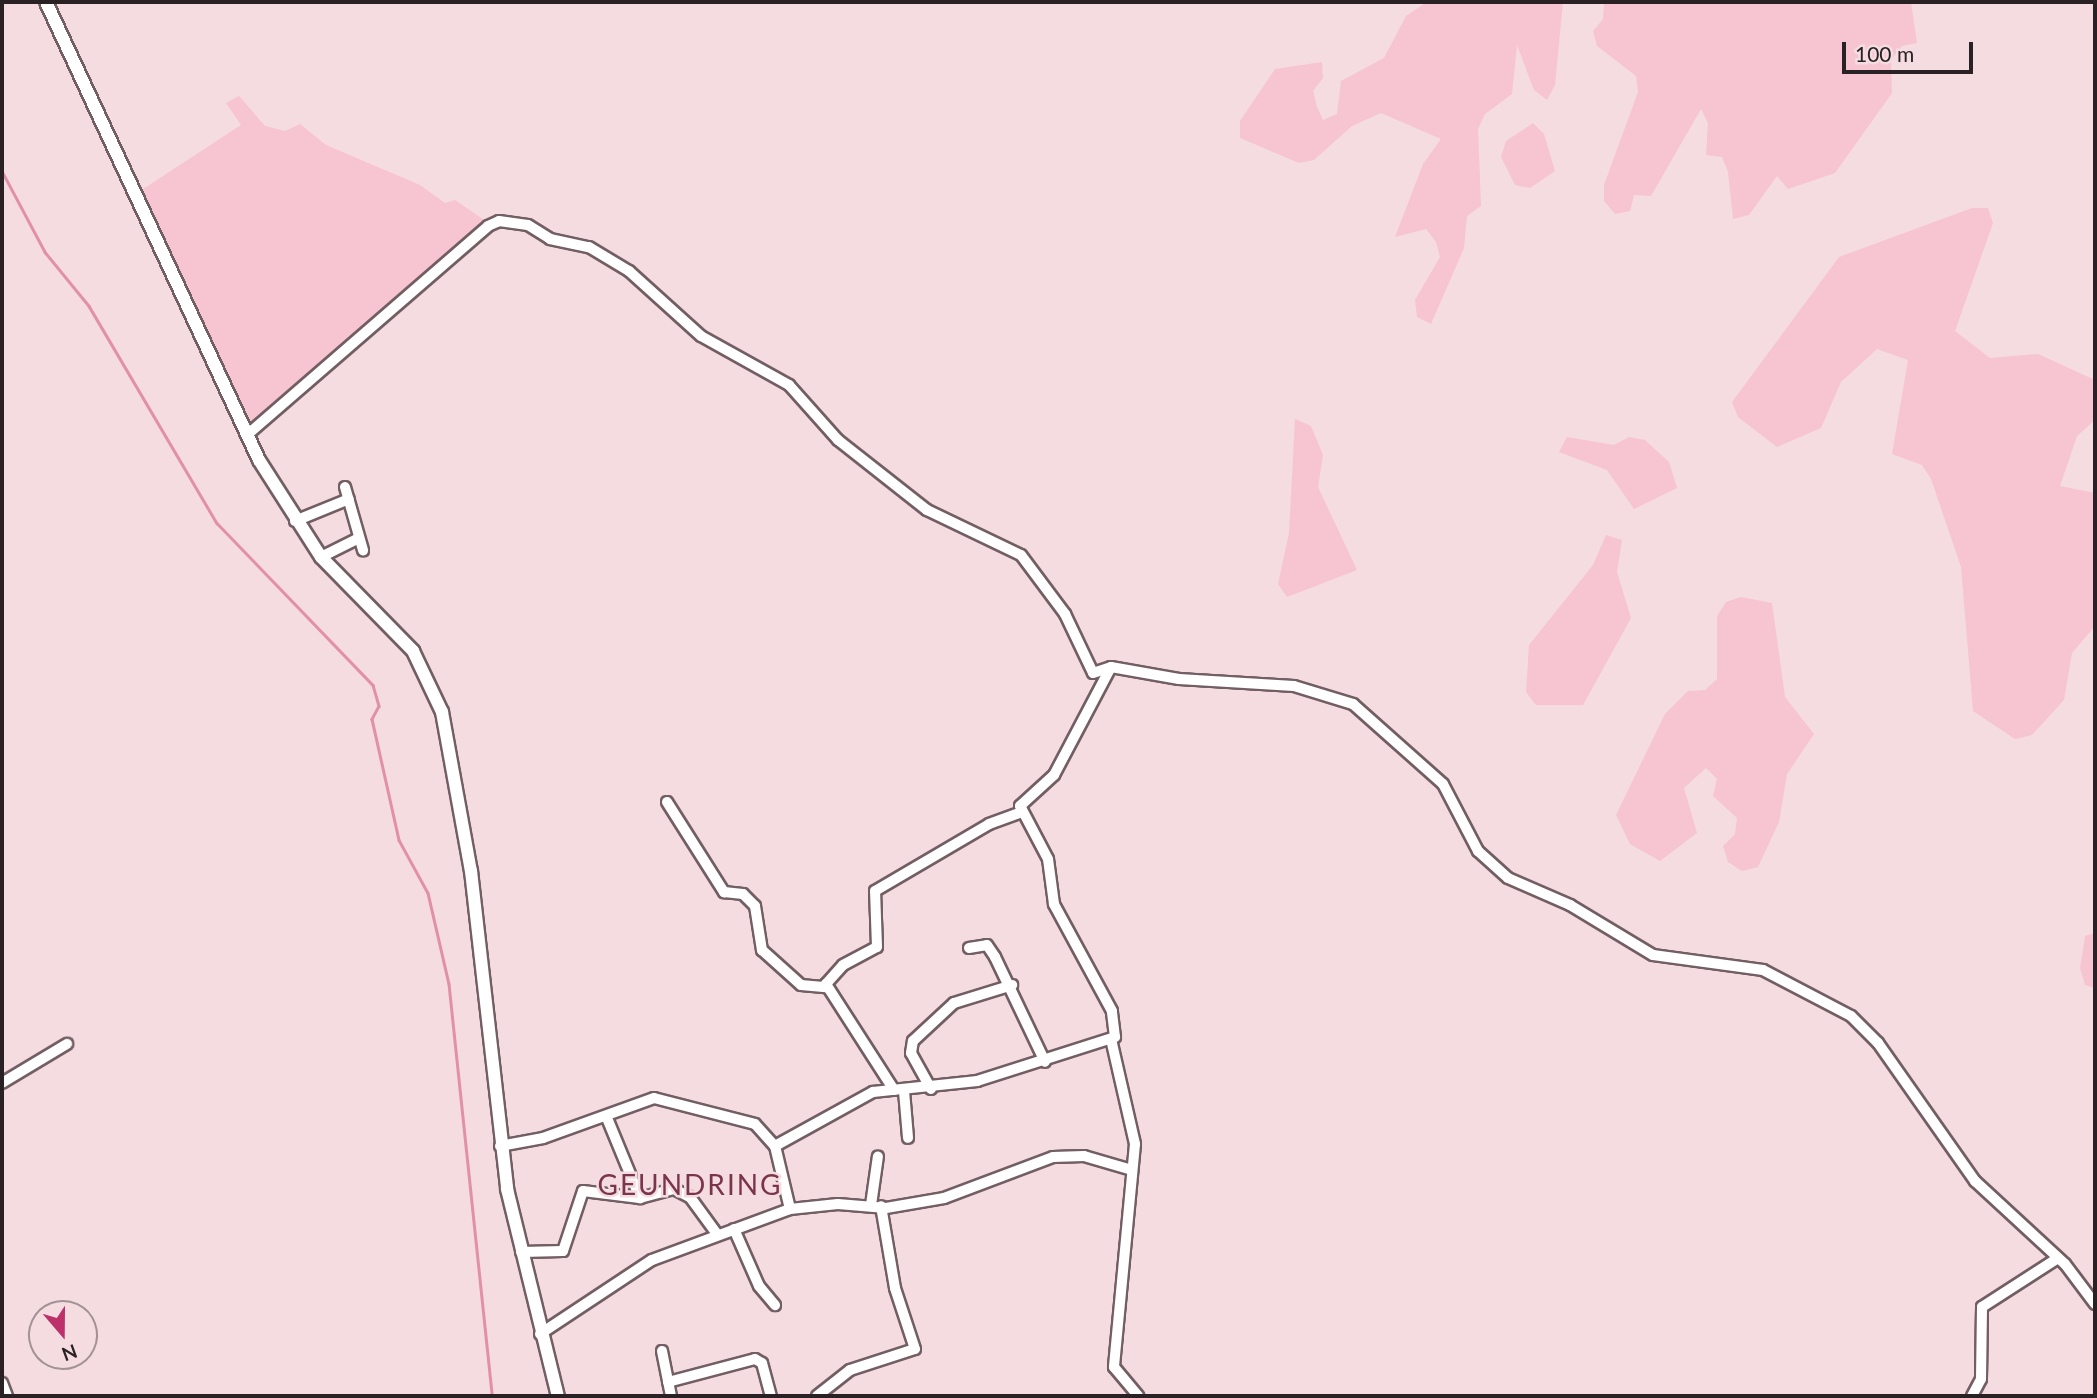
<!DOCTYPE html>
<style>
body{margin:0}
#map{position:relative;width:2097px;height:1398px;overflow:hidden;background:#f4dce1;font-family:Lato,sans-serif}
div>[style]{position:absolute}
[style*='--x']{left:calc(var(--x)*1px);top:calc(var(--y)*1px);width:calc(var(--w)*1px);rotate:calc(var(--a)*1deg)}
.green>*{inset:0;background:#f7c4d1}
.stream>*{height:2.5px;margin:-1.25px;padding:0 1.25px;transform-origin:1.25px;border-radius:1.25px;background:#e290a8}
.roads{filter:drop-shadow(2px 0 #725e63) drop-shadow(-2px 0 #725e63) drop-shadow(0 2px #725e63) drop-shadow(0 -2px #725e63)}
.minor>*{height:10px;margin:-5px;padding:0 5px;transform-origin:5px;border-radius:5px;background:#fff}
.tertiary>*{height:12px;margin:-6px;padding:0 6px;transform-origin:6px;border-radius:6px;background:#fff}
span{translate:-50% -50%;white-space:nowrap;text-align:center;line-height:1.15;-webkit-text-stroke:5px #f4dce1;paint-order:stroke}
.quarter-label{font-size:28px;color:#7a354c;letter-spacing:2px}
.frame{position:absolute;inset:0;border:4px solid #292123;pointer-events:none}
.north{position:absolute;left:28px;top:1300px;width:70px;height:70px;box-sizing:border-box;background:#f4dce1;border:2px solid #a39195;border-radius:50%;rotate:160deg;font-size:19px;font-weight:700;line-height:28px;text-align:center;color:#292123}
.north::after{content:'';display:block;margin:auto;width:24px;height:32px;background:#bc3169;clip-path:polygon(50% 0,100% 100%,50% 72%,0 100%)}
.scale{position:absolute;left:1842px;top:42px;width:131px;height:32px;box-sizing:border-box;border:4px solid #292123;border-top:0;padding-left:9px;font-size:21px;line-height:24px;white-space:nowrap;color:#292123;-webkit-text-stroke:5px #f4dce1;paint-order:stroke}
</style>
<div id="map">
<div class="green">
<i style="clip-path:polygon(1427px 2px,1563px 2px,1555px 85px,1547px 100px,1534px 90px,1517px 45px,1512px 94px,1485px 114px,1478px 129px,1481px 206px,1467px 216px,1464px 248px,1431px 324px,1417px 317px,1415px 300px,1440px 257px,1436px 242px,1426px 229px,1395px 237px,1423px 164px,1441px 139px,1381px 113px,1352px 126px,1314px 160px,1299px 163px,1240px 138px,1240px 121px,1275px 69px,1322px 62px,1323px 78px,1313px 91px,1317px 107px,1323px 120px,1337px 114px,1341px 81px,1384px 58px,1406px 16px)"></i>
<i style="clip-path:polygon(1604px 2px,1911px 2px,1917px 43px,1902px 46px,1891px 60px,1892px 93px,1835px 173px,1788px 189px,1777px 176px,1749px 215px,1733px 219px,1728px 172px,1722px 157px,1706px 155px,1708px 123px,1701px 109px,1651px 196px,1634px 195px,1630px 211px,1615px 214px,1604px 201px,1604px 185px,1638px 92px,1636px 76px,1597px 46px,1593px 31px,1603px 19px)"></i>
<i style="clip-path:polygon(239px 96px,265px 126px,285px 131px,300px 124px,326px 145px,420px 185px,445px 203px,455px 200px,490px 224px,249px 438px,137px 193px,241px 125px,226px 103px)"></i>
<i style="clip-path:polygon(1533px 123px,1544px 134px,1555px 171px,1530px 188px,1515px 185px,1501px 157px,1506px 141px)"></i>
<i style="clip-path:polygon(1972px 208px,1988px 208px,1993px 223px,1955px 331px,1990px 358px,2038px 354px,2095px 380px,2095px 420px,2077px 436px,2060px 486px,2095px 493px,2095px 626px,2072px 653px,2064px 700px,2032px 735px,2015px 739px,1973px 711px,1961px 567px,1931px 479px,1922px 465px,1892px 454px,1908px 360px,1877px 349px,1841px 382px,1821px 428px,1777px 447px,1738px 417px,1732px 402px,1839px 257px)"></i>
<i style="clip-path:polygon(1295px 419px,1311px 426px,1323px 455px,1318px 487px,1357px 570px,1287px 597px,1278px 584px,1289px 533px)"></i>
<i style="clip-path:polygon(1567px 437px,1614px 445px,1629px 437px,1645px 440px,1669px 462px,1677px 488px,1634px 509px,1607px 470px,1559px 452px)"></i>
<i style="clip-path:polygon(1606px 535px,1622px 540px,1617px 572px,1631px 618px,1583px 705px,1536px 705px,1526px 692px,1529px 645px,1593px 565px)"></i>
<i style="clip-path:polygon(1741px 597px,1772px 603px,1785px 697px,1814px 734px,1787px 774px,1779px 822px,1758px 867px,1742px 871px,1728px 862px,1723px 846px,1735px 834px,1737px 818px,1713px 796px,1717px 779px,1706px 768px,1684px 788px,1697px 833px,1660px 861px,1630px 844px,1616px 815px,1665px 714px,1688px 691px,1705px 690px,1717px 679px,1717px 616px,1726px 602px)"></i>
<i style="clip-path:polygon(2095px 933px,2095px 988px,2085px 985px,2080px 968px,2085px 936px)"></i>
</div>
<div class="stream">
<i style="--x:2;--y:171;--w:92;--a:62"></i>
<i style="--x:45;--y:252;--w:70;--a:50.8"></i>
<i style="--x:89;--y:306;--w:252;--a:59.5"></i>
<i style="--x:217;--y:523;--w:225;--a:46.1"></i>
<i style="--x:373;--y:685;--w:22;--a:74"></i>
<i style="--x:379;--y:706;--w:15;--a:118"></i>
<i style="--x:372;--y:719;--w:124;--a:77.4"></i>
<i style="--x:399;--y:840;--w:60;--a:61.3"></i>
<i style="--x:428;--y:893;--w:93;--a:77"></i>
<i style="--x:449;--y:984;--w:414;--a:84"></i>
</div>
<div class="roads">
<div class="minor">
<i style="--x:247;--y:435;--w:319;--a:-40.9"></i>
<i style="--x:488;--y:226;--w:12;--a:-24"></i>
<i style="--x:499;--y:221;--w:29;--a:8"></i>
<i style="--x:528;--y:225;--w:26;--a:32"></i>
<i style="--x:550;--y:239;--w:40;--a:12"></i>
<i style="--x:589;--y:247;--w:47;--a:31"></i>
<i style="--x:629;--y:271;--w:97;--a:42.1"></i>
<i style="--x:701;--y:336;--w:101;--a:29.1"></i>
<i style="--x:789;--y:385;--w:74;--a:48.3"></i>
<i style="--x:838;--y:440;--w:113;--a:38.2"></i>
<i style="--x:927;--y:510;--w:104;--a:25.6"></i>
<i style="--x:1021;--y:555;--w:74;--a:53.3"></i>
<i style="--x:1065;--y:614;--w:65;--a:64.6"></i>
<i style="--x:1093;--y:673;--w:19;--a:-18"></i>
<i style="--x:1111;--y:667;--w:69;--a:10"></i>
<i style="--x:1179;--y:679;--w:115;--a:3.5"></i>
<i style="--x:1294;--y:686;--w:62;--a:17"></i>
<i style="--x:1353;--y:704;--w:120;--a:41.6"></i>
<i style="--x:1443;--y:784;--w:76;--a:62.4"></i>
<i style="--x:1478;--y:851;--w:40;--a:42"></i>
<i style="--x:1508;--y:878;--w:68;--a:23.5"></i>
<i style="--x:1570;--y:905;--w:97;--a:31.1"></i>
<i style="--x:1653;--y:955;--w:111;--a:7.8"></i>
<i style="--x:1763;--y:970;--w:99;--a:27.6"></i>
<i style="--x:1851;--y:1016;--w:38;--a:45"></i>
<i style="--x:1878;--y:1043;--w:169;--a:54.9"></i>
<i style="--x:1975;--y:1181;--w:122;--a:42.7"></i>
<i style="--x:2065;--y:1264;--w:50;--a:53.1"></i>
<i style="--x:345;--y:487;--w:66;--a:74.1"></i>
<i style="--x:295;--y:521;--w:58;--a:-22.2"></i>
<i style="--x:321;--y:557;--w:42;--a:-26.6"></i>
<i style="--x:667;--y:802;--w:107;--a:57.7"></i>
<i style="--x:724;--y:892;--w:19;--a:6"></i>
<i style="--x:743;--y:894;--w:17;--a:45"></i>
<i style="--x:755;--y:906;--w:45;--a:81"></i>
<i style="--x:762;--y:950;--w:52;--a:41.9"></i>
<i style="--x:801;--y:985;--w:25;--a:5"></i>
<i style="--x:969;--y:948;--w:18;--a:-9"></i>
<i style="--x:987;--y:945;--w:14;--a:56"></i>
<i style="--x:995;--y:957;--w:116;--a:64.5"></i>
<i style="--x:1111;--y:1039;--w:108;--a:77.1"></i>
<i style="--x:1135;--y:1144;--w:224;--a:95.4"></i>
<i style="--x:1114;--y:1367;--w:38;--a:50"></i>
<i style="--x:2;--y:1083;--w:76;--a:-31"></i>
<i style="--x:931;--y:1089;--w:41;--a:-119.1"></i>
<i style="--x:911;--y:1053;--w:12;--a:-81"></i>
<i style="--x:913;--y:1041;--w:56;--a:-42.8"></i>
<i style="--x:954;--y:1003;--w:61;--a:-17.2"></i>
<i style="--x:894;--y:1090;--w:126;--a:-122.7"></i>
<i style="--x:826;--y:984;--w:25;--a:-48"></i>
<i style="--x:843;--y:965;--w:38;--a:-28"></i>
<i style="--x:877;--y:947;--w:56;--a:-92"></i>
<i style="--x:875;--y:891;--w:132;--a:-30.4"></i>
<i style="--x:989;--y:824;--w:35;--a:-20"></i>
<i style="--x:904;--y:1091;--w:47;--a:85.1"></i>
<i style="--x:607;--y:1118;--w:87;--a:67.6"></i>
<i style="--x:640;--y:1198;--w:35;--a:-15"></i>
<i style="--x:674;--y:1189;--w:18;--a:27"></i>
<i style="--x:690;--y:1197;--w:46;--a:53.9"></i>
<i style="--x:500;--y:1146;--w:44;--a:-10.5"></i>
<i style="--x:543;--y:1138;--w:118;--a:-19.8"></i>
<i style="--x:654;--y:1098;--w:104;--a:14.4"></i>
<i style="--x:755;--y:1124;--w:30;--a:48"></i>
<i style="--x:775;--y:1146;--w:112;--a:-28.9"></i>
<i style="--x:873;--y:1092;--w:105;--a:-6"></i>
<i style="--x:977;--y:1081;--w:145;--a:-17.7"></i>
<i style="--x:1115;--y:1037;--w:26;--a:-97"></i>
<i style="--x:1112;--y:1011;--w:122;--a:-118.5"></i>
<i style="--x:1054;--y:904;--w:45;--a:-97.6"></i>
<i style="--x:1048;--y:859;--w:60;--a:-117.8"></i>
<i style="--x:1020;--y:806;--w:46;--a:-42.4"></i>
<i style="--x:1054;--y:775;--w:122;--a:-62.2"></i>
<i style="--x:775;--y:1146;--w:65;--a:76.6"></i>
<i style="--x:871;--y:1205;--w:49;--a:-81.9"></i>
<i style="--x:734;--y:1229;--w:62;--a:66.3"></i>
<i style="--x:759;--y:1286;--w:25;--a:50"></i>
<i style="--x:521;--y:1252;--w:42;--a:-1.4"></i>
<i style="--x:563;--y:1251;--w:63;--a:-71.6"></i>
<i style="--x:583;--y:1191;--w:57;--a:7"></i>
<i style="--x:540;--y:1334;--w:134;--a:-33.5"></i>
<i style="--x:652;--y:1260;--w:147;--a:-20.3"></i>
<i style="--x:790;--y:1209;--w:48;--a:-5.9"></i>
<i style="--x:838;--y:1204;--w:48;--a:4.8"></i>
<i style="--x:886;--y:1208;--w:59;--a:-9.8"></i>
<i style="--x:944;--y:1198;--w:116;--a:-20.6"></i>
<i style="--x:1053;--y:1157;--w:31;--a:-2"></i>
<i style="--x:1084;--y:1156;--w:50;--a:16.3"></i>
<i style="--x:662;--y:1351;--w:46;--a:78.7"></i>
<i style="--x:668;--y:1382;--w:90;--a:-14.8"></i>
<i style="--x:755;--y:1359;--w:8;--a:30"></i>
<i style="--x:762;--y:1363;--w:34;--a:75"></i>
<i style="--x:2;--y:1383;--w:14;--a:69"></i>
<i style="--x:817;--y:1396;--w:42;--a:-38.2"></i>
<i style="--x:850;--y:1370;--w:68;--a:-17.9"></i>
<i style="--x:915;--y:1349;--w:64;--a:-108.2"></i>
<i style="--x:895;--y:1288;--w:83;--a:-99.7"></i>
<i style="--x:1972;--y:1396;--w:19;--a:-62"></i>
<i style="--x:1981;--y:1379;--w:72;--a:-89.2"></i>
<i style="--x:1982;--y:1307;--w:90;--a:-32.8"></i>
</div>
<div class="tertiary">
<i style="--x:46;--y:2;--w:505;--a:65.06"></i>
<i style="--x:259;--y:460;--w:115;--a:57.4"></i>
<i style="--x:321;--y:557;--w:132;--a:45.6"></i>
<i style="--x:413;--y:651;--w:68;--a:64.6"></i>
<i style="--x:442;--y:712;--w:162;--a:79.7"></i>
<i style="--x:471;--y:871;--w:320;--a:83.5"></i>
<i style="--x:507;--y:1189;--w:213;--a:76.2"></i>
</div>
</div>
<div class="quarter-label">
<span style="left:690px;top:1184px">GEUNDRING</span>
</div>
<div class="frame"></div>
<div class="north">N</div>
<div class="scale">100 m</div>
</div>
